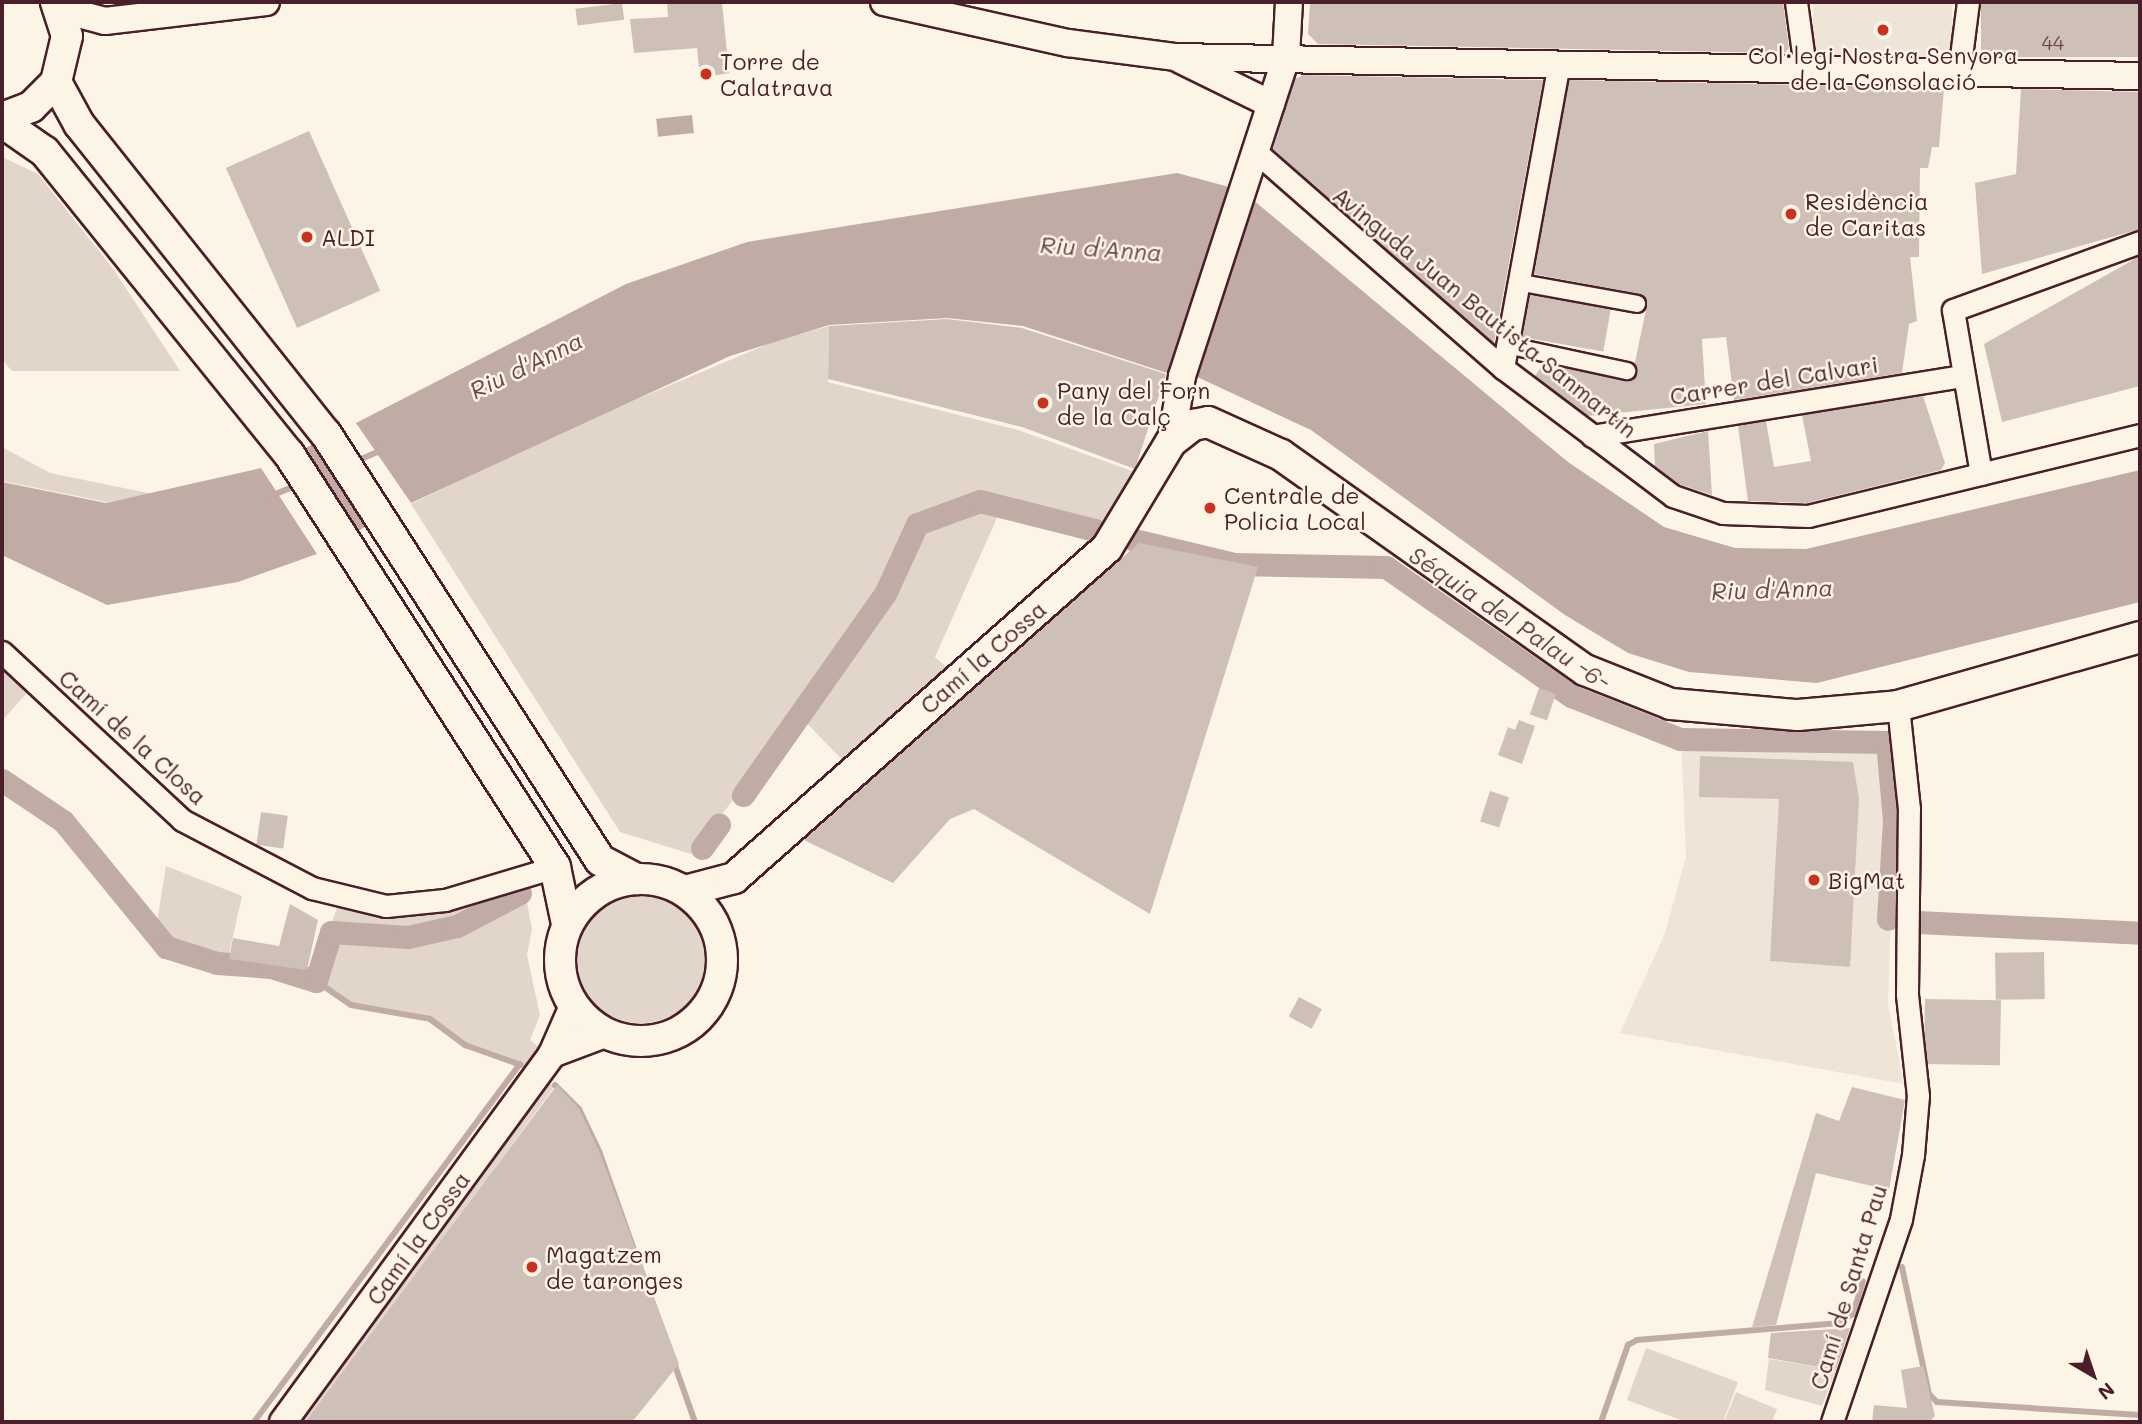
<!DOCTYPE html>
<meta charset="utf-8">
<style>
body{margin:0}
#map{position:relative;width:2142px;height:1424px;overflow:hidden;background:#fcf5e5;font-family:Mali,sans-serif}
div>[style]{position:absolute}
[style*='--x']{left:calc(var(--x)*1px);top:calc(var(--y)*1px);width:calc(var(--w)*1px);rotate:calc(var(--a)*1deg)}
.built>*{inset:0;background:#eee5d7;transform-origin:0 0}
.green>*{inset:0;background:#e2d5ca}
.round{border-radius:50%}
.water>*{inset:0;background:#c0aca5;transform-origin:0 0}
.stream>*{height:6px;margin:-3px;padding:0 3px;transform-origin:3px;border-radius:3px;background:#c0aca5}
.canal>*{height:23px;margin:-11.5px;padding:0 11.5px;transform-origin:11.5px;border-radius:11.5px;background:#c0aca5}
.building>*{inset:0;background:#cfc0b7;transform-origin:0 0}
.roads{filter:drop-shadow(2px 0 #4a1f2b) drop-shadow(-2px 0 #4a1f2b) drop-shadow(0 2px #4a1f2b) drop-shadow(0 -2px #4a1f2b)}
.pedestrian>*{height:16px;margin:-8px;padding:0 8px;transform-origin:8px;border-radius:8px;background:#fcf5e5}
.minor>*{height:21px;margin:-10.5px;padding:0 10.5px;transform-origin:10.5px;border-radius:10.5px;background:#fcf5e5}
.tertiary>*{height:26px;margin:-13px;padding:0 13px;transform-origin:13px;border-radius:13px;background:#fcf5e5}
.secondary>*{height:30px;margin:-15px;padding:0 15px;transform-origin:15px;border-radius:15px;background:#fcf5e5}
.secondary>.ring{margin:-15px;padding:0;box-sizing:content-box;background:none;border:30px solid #fcf5e5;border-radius:50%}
.dots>*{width:19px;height:19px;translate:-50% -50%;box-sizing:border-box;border:4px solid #fcf5e5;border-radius:50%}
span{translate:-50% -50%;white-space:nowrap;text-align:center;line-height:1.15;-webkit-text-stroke:5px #fcf5e5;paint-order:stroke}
.number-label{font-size:19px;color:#6b474e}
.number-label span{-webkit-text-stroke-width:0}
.poi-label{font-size:23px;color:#4a1f2b}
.left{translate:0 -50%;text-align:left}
.street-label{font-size:23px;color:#4a1f2b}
.water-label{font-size:24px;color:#6d4950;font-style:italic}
.frame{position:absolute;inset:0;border:4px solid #4a1f2b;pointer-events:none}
.north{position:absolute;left:2058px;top:1340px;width:70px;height:70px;-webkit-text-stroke:5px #fcf5e5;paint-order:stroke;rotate:141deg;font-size:19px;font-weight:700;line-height:28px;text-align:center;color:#4a1f2b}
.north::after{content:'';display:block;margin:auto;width:24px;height:32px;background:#4a1f2b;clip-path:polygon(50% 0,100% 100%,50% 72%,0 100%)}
</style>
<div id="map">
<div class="built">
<i style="left:1813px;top:2px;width:139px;height:57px"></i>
<i style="clip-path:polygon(1681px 740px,1780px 747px,1886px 743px,1894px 821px,1888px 1004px,1904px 1084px,1620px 1033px,1665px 933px,1686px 857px)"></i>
</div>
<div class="green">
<i style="clip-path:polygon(2px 157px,38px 174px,114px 270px,180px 371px,12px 371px,2px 360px)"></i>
<i style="clip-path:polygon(829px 326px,828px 382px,1018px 430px,1135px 472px,1094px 541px,1000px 511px,935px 657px,951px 671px,848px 766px,799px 715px,691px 854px,620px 832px,411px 504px,580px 423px,775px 341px)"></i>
<i style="clip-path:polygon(2px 447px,50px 473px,153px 494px,107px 502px,2px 481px)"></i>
<i style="clip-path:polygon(2px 655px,34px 685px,2px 721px)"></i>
<i style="clip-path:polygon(166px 866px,242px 896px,228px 958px,202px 954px,156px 929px)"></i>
<i style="clip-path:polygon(523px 882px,532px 929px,527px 955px,540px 1015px,530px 1040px,549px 1055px,537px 1072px,457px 1039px,431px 1017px,351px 1004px,313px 978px,339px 902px)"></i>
<i class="round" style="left:575px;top:891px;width:132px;height:132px"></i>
<i style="clip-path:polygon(543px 1080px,555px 1086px,437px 1246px,305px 1422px,287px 1422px)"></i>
<i style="clip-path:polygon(1646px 1348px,1738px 1382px,1723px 1422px,1686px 1422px,1627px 1400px)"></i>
<i style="clip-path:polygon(1769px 1359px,1836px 1370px,1822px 1406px,1765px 1390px)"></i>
<i style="clip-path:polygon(1736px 1392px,1777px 1409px,1772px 1422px,1724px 1422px)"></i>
</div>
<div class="water">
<i style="left:692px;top:115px;width:18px;height:36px;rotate:84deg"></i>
<i style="clip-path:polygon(1177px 173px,1233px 188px,1173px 375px,1023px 326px,947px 318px,829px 325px,730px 356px,411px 503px,356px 423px,626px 284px,747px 242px)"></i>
<i style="clip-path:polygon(1252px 199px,1568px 462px,1664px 527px,1735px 548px,1806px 549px,2140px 470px,2140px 602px,1817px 683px,1689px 672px,1628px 653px,1565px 615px,1311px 430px,1195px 376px)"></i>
<i style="left:317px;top:441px;width:98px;height:16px;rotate:57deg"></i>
<i style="clip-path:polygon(261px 468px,317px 554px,238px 582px,107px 605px,2px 555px,2px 482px,106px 503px)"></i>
</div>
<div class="stream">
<i style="--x:354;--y:462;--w:30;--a:-23"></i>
<i style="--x:273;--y:495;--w:27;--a:-22"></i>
<i style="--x:316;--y:981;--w:42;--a:34.4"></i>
<i style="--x:351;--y:1005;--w:80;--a:10"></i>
<i style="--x:430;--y:1019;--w:44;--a:36.6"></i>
<i style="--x:465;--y:1045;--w:59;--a:19.7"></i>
<i style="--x:555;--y:1085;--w:34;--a:45"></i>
<i style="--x:579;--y:1109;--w:47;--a:64.5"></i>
<i style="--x:599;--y:1151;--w:288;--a:70.5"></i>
<i style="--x:1902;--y:1267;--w:130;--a:78"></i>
<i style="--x:1929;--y:1394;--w:11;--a:45"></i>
<i style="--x:1937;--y:1402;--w:203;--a:3.7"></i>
<i style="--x:254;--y:1422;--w:446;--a:-53.4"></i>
<i style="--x:1601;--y:1422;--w:82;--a:-70.7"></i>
<i style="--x:1628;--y:1345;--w:10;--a:-29"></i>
<i style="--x:1637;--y:1340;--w:203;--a:-4.8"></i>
<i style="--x:1839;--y:1323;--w:17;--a:-33"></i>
<i style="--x:1853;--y:1314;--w:34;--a:-73"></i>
</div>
<div class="canal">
<i style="--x:1134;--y:540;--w:103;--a:13.5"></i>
<i style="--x:1234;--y:564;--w:152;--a:1.1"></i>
<i style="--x:1386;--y:567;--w:226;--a:34.9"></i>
<i style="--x:1571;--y:696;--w:117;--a:21.5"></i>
<i style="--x:1680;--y:739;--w:207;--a:0.8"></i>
<i style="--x:1887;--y:742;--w:79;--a:84.9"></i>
<i style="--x:1894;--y:821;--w:98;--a:93.5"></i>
<i style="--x:2;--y:780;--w:73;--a:33.9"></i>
<i style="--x:63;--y:821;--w:163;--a:50.7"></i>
<i style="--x:166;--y:947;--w:53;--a:17.4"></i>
<i style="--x:217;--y:963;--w:54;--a:4.2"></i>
<i style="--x:271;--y:967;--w:47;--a:17.3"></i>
<i style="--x:316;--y:981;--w:51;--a:-73"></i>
<i style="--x:331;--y:932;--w:77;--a:3.7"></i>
<i style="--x:408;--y:937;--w:50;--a:-12.7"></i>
<i style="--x:457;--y:926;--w:71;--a:-27.6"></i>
<i style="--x:743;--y:795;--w:246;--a:-54.8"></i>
<i style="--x:885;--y:594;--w:77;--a:-65.4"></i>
<i style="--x:917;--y:524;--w:67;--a:-20.1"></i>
<i style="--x:980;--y:501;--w:119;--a:14.2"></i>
<i style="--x:702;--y:848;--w:29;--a:-54"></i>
<i style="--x:1918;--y:922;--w:222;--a:2.8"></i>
</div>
<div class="building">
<i style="clip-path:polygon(667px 2px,722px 2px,729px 73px,700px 78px,697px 48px,634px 53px,630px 19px,668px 17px)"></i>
<i style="clip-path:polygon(1310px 2px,1783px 2px,1789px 48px,1785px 53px,1318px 44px,1308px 34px)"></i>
<i style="left:1981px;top:2px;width:159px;height:55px"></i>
<i style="left:622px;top:3px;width:17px;height:47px;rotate:83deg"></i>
<i style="clip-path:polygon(1303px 75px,1543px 80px,1494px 343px,1273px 149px,1295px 79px)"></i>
<i style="clip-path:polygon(1569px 80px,1944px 88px,1939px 147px,1932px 147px,1928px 168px,1920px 168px,1919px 257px,1910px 257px,1917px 321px,1909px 324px,1902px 373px,1734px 400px,1726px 337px,1702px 339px,1706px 404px,1588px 416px,1535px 376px,1543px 364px,1631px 381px,1647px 305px,1639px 294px,1534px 274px)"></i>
<i style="clip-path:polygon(2021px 89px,2140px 92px,2140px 229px,1982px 274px,1975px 183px,2016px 174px)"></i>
<i style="left:309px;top:131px;width:175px;height:91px;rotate:66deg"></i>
<i style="clip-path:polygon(2140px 256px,2140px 386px,2002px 422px,1984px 344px)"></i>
<i style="left:1530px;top:295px;width:82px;height:43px;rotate:10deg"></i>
<i style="clip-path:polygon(947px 319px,1022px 328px,1166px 374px,1135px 469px,1022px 427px,828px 379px,829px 326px)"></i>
<i style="clip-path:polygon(1923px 396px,1945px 463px,1941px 470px,1807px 503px,1748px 501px,1738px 426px,1766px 421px,1774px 467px,1811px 461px,1802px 415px)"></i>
<i style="clip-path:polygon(1708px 431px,1712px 495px,1679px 484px,1655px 466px,1654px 444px)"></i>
<i style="clip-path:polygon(1139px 543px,1258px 567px,1150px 914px,974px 809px,950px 819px,893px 883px,804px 840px)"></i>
<i style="left:1539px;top:688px;width:18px;height:28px;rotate:19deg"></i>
<i style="clip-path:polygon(1519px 720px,1535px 726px,1522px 764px,1498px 755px,1508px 727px,1515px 730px)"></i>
<i style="clip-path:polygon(1700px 756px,1853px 762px,1859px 799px,1850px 967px,1770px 961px,1779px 799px,1699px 797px)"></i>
<i style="left:1490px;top:791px;width:20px;height:32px;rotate:18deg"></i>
<i style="left:261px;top:812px;width:27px;height:33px;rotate:8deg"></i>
<i style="clip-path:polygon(290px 904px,318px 920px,307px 970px,229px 959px,233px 938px,279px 946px)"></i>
<i style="left:2044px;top:952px;width:47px;height:49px;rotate:89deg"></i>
<i style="left:1299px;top:997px;width:26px;height:22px;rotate:28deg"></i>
<i style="left:1925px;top:999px;width:76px;height:65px;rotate:1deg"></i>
<i style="clip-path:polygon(557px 1085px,579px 1109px,599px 1151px,679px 1364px,632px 1422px,305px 1422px)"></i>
<i style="clip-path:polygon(1852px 1087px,1905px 1100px,1889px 1190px,1816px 1173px,1776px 1325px,1752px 1327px,1816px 1113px,1839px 1121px)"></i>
<i style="clip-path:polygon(1850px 1328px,1836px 1370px,1768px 1358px,1771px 1333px)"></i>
<i style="clip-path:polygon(1923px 1366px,1935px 1416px,1929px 1422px,1872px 1422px,1874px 1405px,1907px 1408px,1901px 1370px)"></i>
</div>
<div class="roads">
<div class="pedestrian">
<i style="--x:1522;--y:283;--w:117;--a:10.3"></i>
<i style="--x:1511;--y:346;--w:119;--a:12.2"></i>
</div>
<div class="minor">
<i style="--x:1796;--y:2;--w:67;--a:82.2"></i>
<i style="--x:1959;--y:72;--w:71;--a:-82.7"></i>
<i style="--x:1255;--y:151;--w:330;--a:41.2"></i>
<i style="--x:1503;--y:368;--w:213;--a:37"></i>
<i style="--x:1673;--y:496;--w:53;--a:18.8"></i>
<i style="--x:1723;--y:513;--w:85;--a:2"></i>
<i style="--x:1808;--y:516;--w:342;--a:-13.7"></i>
<i style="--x:1503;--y:368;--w:310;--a:-79.6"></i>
<i style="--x:1592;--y:436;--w:376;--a:-9.2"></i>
<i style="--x:1981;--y:474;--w:166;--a:-99.7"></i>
<i style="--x:1953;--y:310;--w:199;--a:-20"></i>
<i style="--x:2;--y:652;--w:246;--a:43"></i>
<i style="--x:182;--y:820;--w:147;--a:27.6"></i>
<i style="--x:312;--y:888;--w:76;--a:13.7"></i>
<i style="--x:386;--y:906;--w:59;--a:-5.8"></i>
<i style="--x:445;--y:900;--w:115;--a:-16.7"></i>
<i style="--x:1832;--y:1422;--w:214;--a:-71.2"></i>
<i style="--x:1901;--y:1219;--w:65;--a:-79.4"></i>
<i style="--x:1913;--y:1155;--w:59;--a:-85.2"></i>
<i style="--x:1918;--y:1096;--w:103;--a:-96.2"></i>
<i style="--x:1907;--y:994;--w:185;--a:-89.4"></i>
<i style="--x:1909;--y:809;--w:104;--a:-96.1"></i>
</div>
<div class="tertiary">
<i style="--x:884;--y:2;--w:189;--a:12.6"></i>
<i style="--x:1068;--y:43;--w:109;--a:7.4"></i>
<i style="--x:1176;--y:57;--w:964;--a:1.13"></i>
<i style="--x:60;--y:9;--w:47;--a:14.9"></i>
<i style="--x:105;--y:21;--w:162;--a:-6.7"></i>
<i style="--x:1181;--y:60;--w:100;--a:26.1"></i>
<i style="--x:1171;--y:442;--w:67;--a:-80.5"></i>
<i style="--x:1182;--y:376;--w:336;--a:-71.9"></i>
<i style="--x:1286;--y:57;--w:55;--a:-86.9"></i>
<i style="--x:552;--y:1054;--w:57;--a:-20.7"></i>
<i style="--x:283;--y:1422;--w:456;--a:-53.8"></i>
<i style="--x:552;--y:1054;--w:52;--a:-66.4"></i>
</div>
<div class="secondary">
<i style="--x:56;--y:82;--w:48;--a:61.3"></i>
<i style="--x:79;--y:124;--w:396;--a:51.5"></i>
<i style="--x:326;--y:434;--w:507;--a:57.25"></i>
<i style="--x:600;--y:860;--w:41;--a:27.8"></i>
<i style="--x:2;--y:118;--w:31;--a:-21"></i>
<i style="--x:31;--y:107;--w:35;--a:-45"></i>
<i style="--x:56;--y:82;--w:47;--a:-76.6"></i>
<i style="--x:67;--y:36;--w:36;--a:-108"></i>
<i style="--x:2;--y:122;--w:52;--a:34.9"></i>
<i style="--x:45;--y:152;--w:388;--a:51.1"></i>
<i style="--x:289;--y:454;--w:491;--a:57.2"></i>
<i style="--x:555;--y:867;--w:58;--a:78.1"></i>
<i class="ring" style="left:560px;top:879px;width:132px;height:132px"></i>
<i style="--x:685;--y:891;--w:51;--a:-14.9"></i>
<i style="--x:734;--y:878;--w:498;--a:-41.5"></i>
<i style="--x:1107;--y:548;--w:124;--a:-58.9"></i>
<i style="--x:1171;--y:442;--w:28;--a:-38"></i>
<i style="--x:1193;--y:425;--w:15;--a:-11"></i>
<i style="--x:1208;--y:422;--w:80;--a:24.3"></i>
<i style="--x:1281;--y:455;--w:372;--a:35.3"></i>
<i style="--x:1585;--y:670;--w:92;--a:21.6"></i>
<i style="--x:1671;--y:704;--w:127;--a:5"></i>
<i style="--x:1798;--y:715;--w:100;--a:-5.1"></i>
<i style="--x:1898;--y:706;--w:252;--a:-15.9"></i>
</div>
</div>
<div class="dots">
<i style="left:1883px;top:30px;background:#c8321e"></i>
<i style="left:706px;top:74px;background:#c8321e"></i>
<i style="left:1791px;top:214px;background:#c8321e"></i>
<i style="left:307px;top:237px;background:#c8321e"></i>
<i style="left:1043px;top:403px;background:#c8321e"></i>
<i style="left:1210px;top:508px;background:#c8321e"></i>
<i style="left:1814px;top:880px;background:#c8321e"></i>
<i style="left:532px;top:1267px;background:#c8321e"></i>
</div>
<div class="number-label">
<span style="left:2053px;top:43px">44</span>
</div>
<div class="poi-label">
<span style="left:1883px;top:68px">Col·legi Nostra Senyora<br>de la Consolació</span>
<span class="left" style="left:720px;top:74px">Torre de<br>Calatrava</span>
<span class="left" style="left:1805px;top:214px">Residència<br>de Caritas</span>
<span class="left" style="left:321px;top:237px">ALDI</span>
<span class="left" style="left:1057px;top:403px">Pany del Forn<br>de la Calç</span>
<span class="left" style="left:1224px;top:508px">Centrale de<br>Policia Local</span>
<span class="left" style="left:1828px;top:880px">BigMat</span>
<span class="left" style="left:546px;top:1267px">Magatzem<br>de taronges</span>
</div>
<div class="street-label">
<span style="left:1485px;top:312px;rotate:39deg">Avinguda Juan Bautista Sanmartín</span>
<span style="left:1774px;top:380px;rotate:-9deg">Carrer del Calvari</span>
<span style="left:983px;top:657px;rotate:-41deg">Camí la Cossa</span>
<span style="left:133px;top:737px;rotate:42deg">Camí de la Closa</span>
<span style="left:418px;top:1238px;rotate:-54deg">Camí la Cossa</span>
<span style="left:1848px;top:1287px;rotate:-73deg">Camí de Santa Pau</span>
</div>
<div class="water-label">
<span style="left:1101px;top:248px;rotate:4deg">Riu d'Anna</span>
<span style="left:526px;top:365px;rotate:-26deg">Riu d'Anna</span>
<span style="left:1772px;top:589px;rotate:-2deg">Riu d'Anna</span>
<span style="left:1510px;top:618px;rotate:34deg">Séquia del Palau -6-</span>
</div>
<div class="frame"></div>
<div class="north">N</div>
</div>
